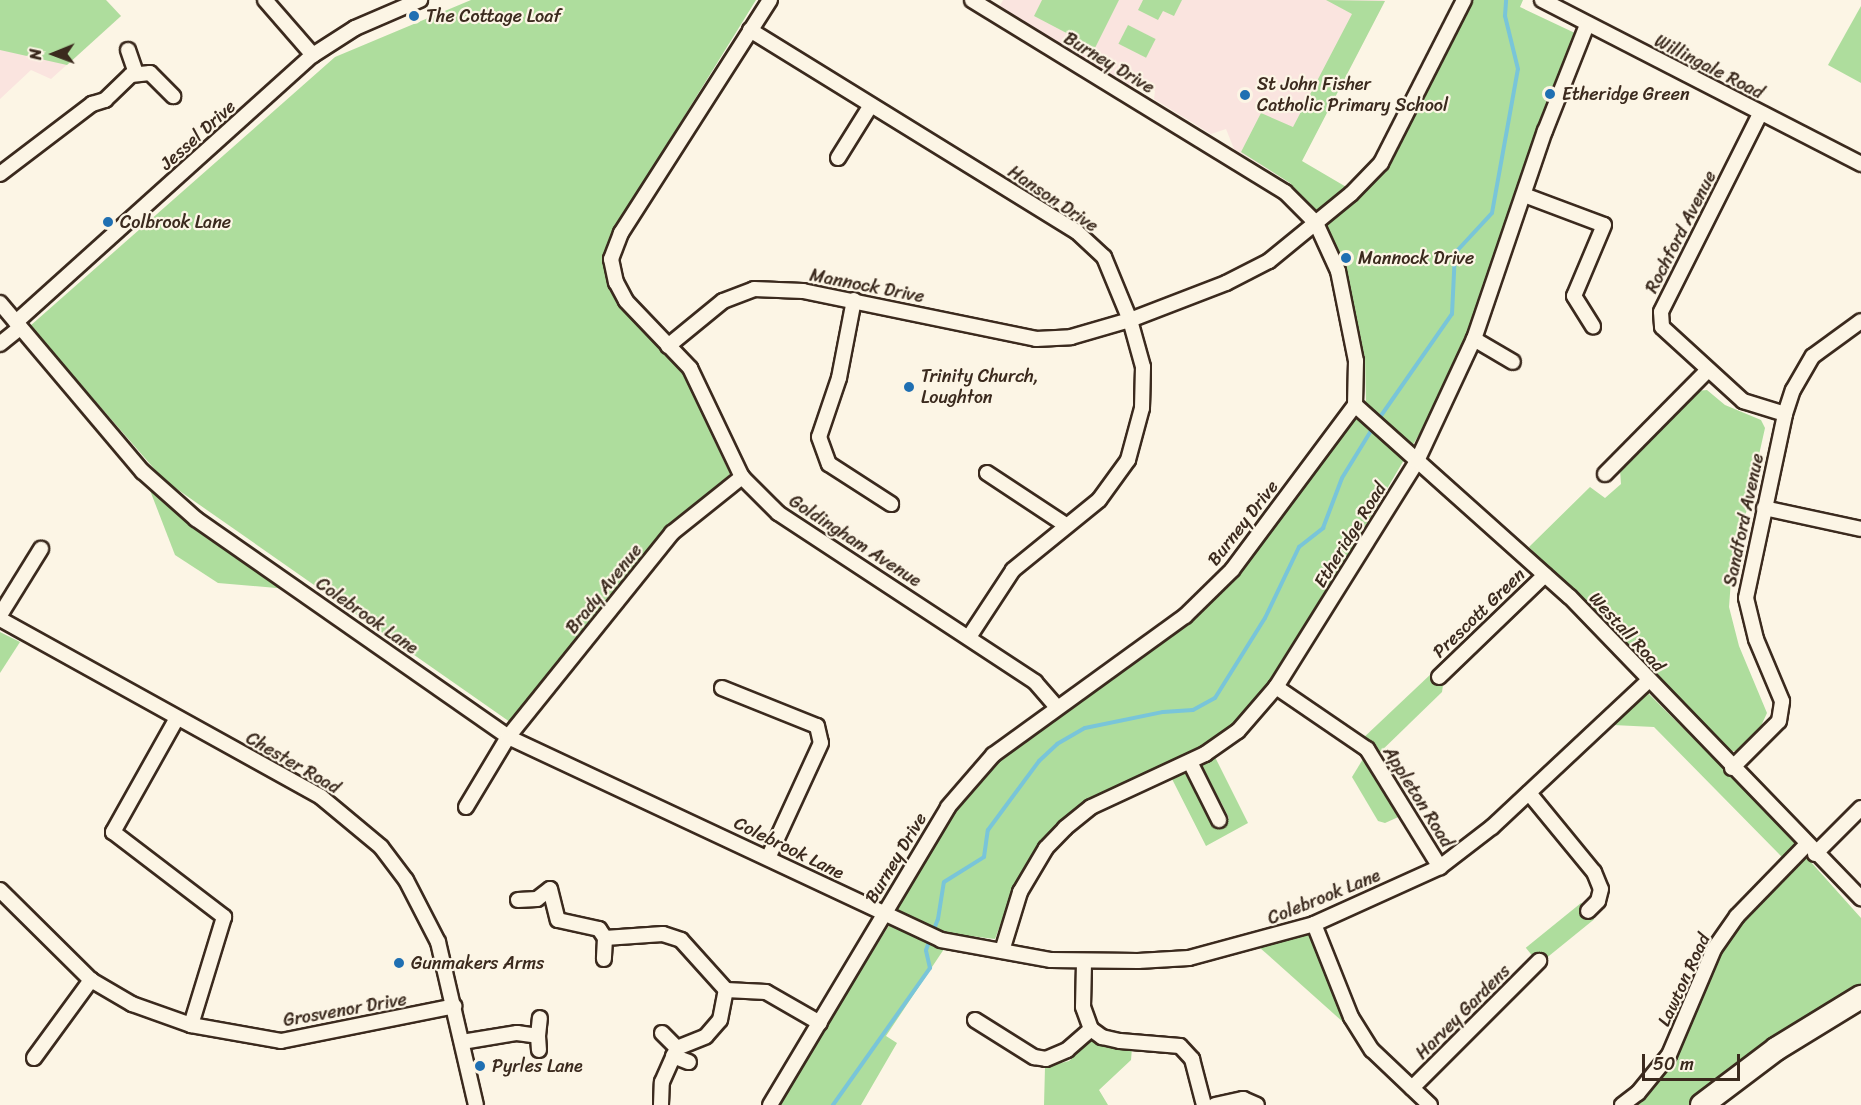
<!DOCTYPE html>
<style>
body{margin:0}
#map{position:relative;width:1861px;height:1105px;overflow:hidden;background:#fcf5e5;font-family:Sriracha,sans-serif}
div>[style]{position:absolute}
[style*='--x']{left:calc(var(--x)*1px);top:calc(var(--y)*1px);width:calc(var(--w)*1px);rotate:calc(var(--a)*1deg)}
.built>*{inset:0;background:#fae4df}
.green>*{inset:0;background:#aedd9d;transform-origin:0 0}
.stream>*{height:4px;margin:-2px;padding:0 2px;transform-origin:2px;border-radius:2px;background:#79c5d9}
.roads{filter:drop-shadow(2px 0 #3b2a1e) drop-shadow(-2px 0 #3b2a1e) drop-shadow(0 2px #3b2a1e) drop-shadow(0 -2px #3b2a1e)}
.minor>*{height:14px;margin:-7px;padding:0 7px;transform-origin:7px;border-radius:7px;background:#fcf5e5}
.primary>*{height:22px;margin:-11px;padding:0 11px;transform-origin:11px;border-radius:11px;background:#fcf5e5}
.dots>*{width:16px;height:16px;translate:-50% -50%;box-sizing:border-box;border:3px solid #fcf5e5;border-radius:50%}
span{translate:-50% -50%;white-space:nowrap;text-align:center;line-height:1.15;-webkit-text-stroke:4.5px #fcf5e5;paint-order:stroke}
.poi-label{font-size:18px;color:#3b2a1e}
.left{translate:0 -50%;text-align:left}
.street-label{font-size:18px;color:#3b2a1e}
.north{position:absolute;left:24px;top:24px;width:60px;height:60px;-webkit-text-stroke:4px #fcf5e5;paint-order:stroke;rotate:269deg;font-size:16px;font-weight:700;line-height:24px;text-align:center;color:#3b2a1e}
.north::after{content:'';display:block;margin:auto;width:21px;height:27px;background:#3b2a1e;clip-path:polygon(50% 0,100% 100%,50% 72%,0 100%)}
.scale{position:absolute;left:1642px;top:1054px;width:98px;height:27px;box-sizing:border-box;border:3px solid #3b2a1e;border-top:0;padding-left:8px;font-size:18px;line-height:21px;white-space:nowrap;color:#3b2a1e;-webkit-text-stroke:4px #fcf5e5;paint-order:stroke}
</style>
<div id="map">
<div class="built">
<i style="clip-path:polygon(0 0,106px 0,121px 16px,51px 79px,31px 70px,0 99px)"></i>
<i style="clip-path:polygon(1003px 0,1383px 0,1385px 1px,1290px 183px,1234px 149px,1226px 129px,1211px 134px,1154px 99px,1155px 91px,1145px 81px,1133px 87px,998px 9px)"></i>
</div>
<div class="green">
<i style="clip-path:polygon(0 0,106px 0,121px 16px,67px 65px,0 50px)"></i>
<i style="clip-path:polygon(471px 0,756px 0,609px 238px,604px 258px,606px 277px,616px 296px,683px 374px,730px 474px,665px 532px,510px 722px,164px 480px,30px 326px,335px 57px)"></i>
<i style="clip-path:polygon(1042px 0,1119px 0,1095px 48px,1034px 16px)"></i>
<i style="clip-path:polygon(1143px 0,1182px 0,1174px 16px,1163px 11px,1158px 20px,1138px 10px)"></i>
<i style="clip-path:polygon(1326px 0,1385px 1px,1302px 161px,1348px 188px,1317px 214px,1290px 183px,1241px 152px,1261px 113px,1293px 127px,1352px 14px)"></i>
<i style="clip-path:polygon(1471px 0,1523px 0,1520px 7px,1577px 34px,1550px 95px,1470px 340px,1454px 375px,1272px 684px,1236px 726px,1202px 749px,1088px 801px,1062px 824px,1041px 845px,1014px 888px,995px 939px,954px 934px,886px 1036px,897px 1043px,861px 1105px,777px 1105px,888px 927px,951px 812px,997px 758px,1191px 621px,1238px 572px,1366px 400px,1365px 359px,1345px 264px,1325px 224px,1356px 199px,1386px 165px)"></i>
<i style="clip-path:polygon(1861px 6px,1861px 83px,1828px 65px)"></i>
<i style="left:1128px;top:25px;width:31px;height:21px;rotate:27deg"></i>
<i style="clip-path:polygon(1707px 390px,1725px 405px,1761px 420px,1765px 428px,1731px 580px,1729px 607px,1739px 646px,1767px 713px,1761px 726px,1736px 751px,1727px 752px,1529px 547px,1590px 487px,1605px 498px,1621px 484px,1620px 470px,1696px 391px)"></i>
<i style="clip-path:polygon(146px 480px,288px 589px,218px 583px,175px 555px)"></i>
<i style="clip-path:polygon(0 632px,20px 642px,0 673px)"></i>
<i style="clip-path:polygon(1432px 673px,1443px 685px,1442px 692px,1374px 758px,1360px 741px)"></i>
<i style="clip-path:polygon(1647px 692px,1800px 845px,1785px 860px,1654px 727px,1613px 725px)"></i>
<i style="clip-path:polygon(1366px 754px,1405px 814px,1385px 823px,1378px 821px,1352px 777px)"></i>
<i style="clip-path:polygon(1214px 755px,1248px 823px,1206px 846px,1172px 779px,1191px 768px,1212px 826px,1229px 818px,1221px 802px,1211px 796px,1197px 766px)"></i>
<i style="clip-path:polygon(1801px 851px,1861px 918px,1861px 993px,1689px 1105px,1622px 1105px,1669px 1055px,1714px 949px)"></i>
<i style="left:1581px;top:903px;width:21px;height:71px;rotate:51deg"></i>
<i style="clip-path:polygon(1312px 931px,1362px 1039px,1259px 947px)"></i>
<i style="clip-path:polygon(1092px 1040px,1098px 1044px,1132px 1048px,1131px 1060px,1099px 1090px,1108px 1105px,1044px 1105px,1045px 1067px,1069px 1061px)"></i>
</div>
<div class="stream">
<i style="--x:1378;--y:420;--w:129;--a:-55.1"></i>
<i style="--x:1452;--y:314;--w:61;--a:-87.2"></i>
<i style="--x:1455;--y:253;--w:54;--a:-47.2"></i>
<i style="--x:1492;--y:213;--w:146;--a:-79.8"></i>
<i style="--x:1518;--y:69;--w:55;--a:-103.8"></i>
<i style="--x:1505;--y:16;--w:16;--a:-86"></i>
<i style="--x:833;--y:1105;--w:168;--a:-54.7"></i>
<i style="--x:930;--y:968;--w:18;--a:-103"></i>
<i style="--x:926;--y:950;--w:33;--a:-69"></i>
<i style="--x:938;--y:919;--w:37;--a:-81"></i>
<i style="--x:944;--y:882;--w:47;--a:-32"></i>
<i style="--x:984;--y:857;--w:27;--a:-82"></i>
<i style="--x:988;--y:830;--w:86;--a:-53.5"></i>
<i style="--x:1039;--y:761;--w:25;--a:-43"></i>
<i style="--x:1057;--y:744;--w:32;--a:-30"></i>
<i style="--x:1085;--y:728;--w:80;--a:-11.6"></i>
<i style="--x:1163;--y:712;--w:30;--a:-4"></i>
<i style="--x:1193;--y:710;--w:25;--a:-29"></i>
<i style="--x:1215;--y:698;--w:94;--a:-58"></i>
<i style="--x:1265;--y:618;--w:79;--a:-64.4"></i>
<i style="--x:1299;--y:547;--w:31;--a:-38"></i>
<i style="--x:1323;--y:528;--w:53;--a:-69.2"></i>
<i style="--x:1342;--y:478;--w:61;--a:-58.4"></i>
</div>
<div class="roads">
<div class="minor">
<i style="--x:265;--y:0;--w:73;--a:48.9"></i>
<i style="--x:770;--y:0;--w:277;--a:122.6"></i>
<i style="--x:621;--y:233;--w:28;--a:111"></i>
<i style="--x:611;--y:259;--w:24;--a:78"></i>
<i style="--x:616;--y:282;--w:21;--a:62"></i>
<i style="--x:626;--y:301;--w:93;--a:46.3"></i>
<i style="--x:690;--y:368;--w:121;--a:64.5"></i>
<i style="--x:742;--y:477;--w:51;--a:45"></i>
<i style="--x:778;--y:513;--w:308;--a:33.3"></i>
<i style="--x:1035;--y:682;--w:32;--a:49"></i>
<i style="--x:1542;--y:0;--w:359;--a:27.2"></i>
<i style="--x:750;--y:30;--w:384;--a:31.7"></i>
<i style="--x:1077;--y:232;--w:37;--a:43"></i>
<i style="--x:1104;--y:257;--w:68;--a:67.6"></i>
<i style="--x:1130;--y:320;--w:49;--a:74.5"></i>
<i style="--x:1143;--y:367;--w:41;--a:91.4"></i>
<i style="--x:1142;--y:408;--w:54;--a:105.1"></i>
<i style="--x:1128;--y:460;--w:49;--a:125.9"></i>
<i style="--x:1099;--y:500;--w:111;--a:140.9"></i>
<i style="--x:1013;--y:570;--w:80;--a:123.3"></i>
<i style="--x:128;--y:50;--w:24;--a:71"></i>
<i style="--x:1760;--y:114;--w:221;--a:116.6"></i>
<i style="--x:1661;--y:312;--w:15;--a:86"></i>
<i style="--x:1662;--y:327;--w:110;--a:42.4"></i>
<i style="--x:1743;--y:401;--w:44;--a:17.2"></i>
<i style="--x:838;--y:158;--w:62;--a:-58.1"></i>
<i style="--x:0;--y:174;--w:116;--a:-37.3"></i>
<i style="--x:92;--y:104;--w:14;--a:-17"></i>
<i style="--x:105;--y:100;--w:36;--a:-44"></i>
<i style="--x:131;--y:75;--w:19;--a:-6"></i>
<i style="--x:150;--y:73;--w:33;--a:45"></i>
<i style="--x:1524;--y:195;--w:85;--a:20.6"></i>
<i style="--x:1604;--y:225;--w:77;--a:112.9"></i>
<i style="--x:1574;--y:296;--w:36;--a:58"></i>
<i style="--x:854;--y:300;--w:79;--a:100.9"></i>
<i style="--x:839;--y:378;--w:62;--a:108.7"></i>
<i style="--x:819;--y:437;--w:29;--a:70"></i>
<i style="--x:829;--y:464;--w:74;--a:32.8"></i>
<i style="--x:0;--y:303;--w:221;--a:49.8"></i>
<i style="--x:143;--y:472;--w:71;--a:41.6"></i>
<i style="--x:196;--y:519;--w:381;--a:34.9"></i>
<i style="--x:508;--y:737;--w:478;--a:25.1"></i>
<i style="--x:941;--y:940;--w:112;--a:10.3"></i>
<i style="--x:1051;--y:960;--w:87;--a:0.7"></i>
<i style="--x:1138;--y:961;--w:51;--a:-3.4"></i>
<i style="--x:1189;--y:958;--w:130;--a:-15.2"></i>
<i style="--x:1314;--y:924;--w:138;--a:-24.3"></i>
<i style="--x:1440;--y:867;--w:66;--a:-37.6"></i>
<i style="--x:1492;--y:827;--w:214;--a:-43.1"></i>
<i style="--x:16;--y:322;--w:399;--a:-42"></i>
<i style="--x:313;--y:55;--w:50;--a:-32.7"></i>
<i style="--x:355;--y:28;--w:71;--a:-23.3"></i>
<i style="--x:1474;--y:339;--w:45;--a:30.5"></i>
<i style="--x:0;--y:344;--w:26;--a:-39"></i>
<i style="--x:668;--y:346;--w:71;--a:-39.3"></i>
<i style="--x:723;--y:301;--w:33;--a:-21"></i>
<i style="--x:754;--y:289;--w:49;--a:2.3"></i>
<i style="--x:803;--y:291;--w:238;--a:11.6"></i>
<i style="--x:1036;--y:339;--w:35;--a:-3"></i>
<i style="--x:1071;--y:337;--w:61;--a:-16.1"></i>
<i style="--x:1130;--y:320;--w:103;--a:-21.1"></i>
<i style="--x:1226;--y:283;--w:48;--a:-27.1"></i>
<i style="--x:1269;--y:261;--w:106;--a:-39.3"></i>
<i style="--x:1351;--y:194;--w:43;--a:-45.9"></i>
<i style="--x:1381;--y:163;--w:183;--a:-63"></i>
<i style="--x:1355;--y:405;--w:288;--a:41.8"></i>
<i style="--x:1570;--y:597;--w:419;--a:46"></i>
<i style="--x:987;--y:473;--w:95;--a:33.4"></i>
<i style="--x:1605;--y:474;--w:145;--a:-45.3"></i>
<i style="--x:1764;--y:508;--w:99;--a:12.2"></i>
<i style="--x:0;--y:615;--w:78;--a:-58.2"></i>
<i style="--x:0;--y:619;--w:367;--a:29"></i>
<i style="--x:321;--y:797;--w:78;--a:39.8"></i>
<i style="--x:381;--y:847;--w:41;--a:52.9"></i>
<i style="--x:406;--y:880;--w:70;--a:62.7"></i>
<i style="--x:438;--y:942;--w:167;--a:76.9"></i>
<i style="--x:1439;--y:677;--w:147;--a:-43.9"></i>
<i style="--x:1276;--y:687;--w:110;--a:34.3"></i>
<i style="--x:1367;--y:749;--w:139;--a:58.3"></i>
<i style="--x:722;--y:688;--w:102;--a:21.8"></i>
<i style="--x:817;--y:726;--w:17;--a:77"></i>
<i style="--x:821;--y:743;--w:124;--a:114.7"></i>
<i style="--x:177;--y:718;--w:131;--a:119.3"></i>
<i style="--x:113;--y:832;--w:140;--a:37.4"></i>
<i style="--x:224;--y:917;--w:113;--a:107"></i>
<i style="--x:1190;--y:762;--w:65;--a:63.4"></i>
<i style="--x:1732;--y:768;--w:66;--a:-45"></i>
<i style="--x:1779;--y:721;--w:20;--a:-81"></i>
<i style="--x:1782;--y:701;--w:67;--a:-112.8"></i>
<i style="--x:1756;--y:639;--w:42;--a:-103.7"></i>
<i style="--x:1746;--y:598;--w:188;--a:-78"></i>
<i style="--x:1785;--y:414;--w:25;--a:-72"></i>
<i style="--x:1793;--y:390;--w:39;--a:-60"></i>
<i style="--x:1813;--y:356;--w:59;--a:-36.1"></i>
<i style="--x:1529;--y:793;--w:102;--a:50.6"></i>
<i style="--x:1594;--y:872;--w:18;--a:68"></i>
<i style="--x:1601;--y:889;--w:12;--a:104"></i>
<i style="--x:1598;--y:901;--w:14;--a:135"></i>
<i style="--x:466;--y:807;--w:82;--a:-59"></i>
<i style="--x:508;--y:737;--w:262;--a:-51.2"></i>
<i style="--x:672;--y:533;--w:90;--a:-38.7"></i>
<i style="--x:1815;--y:854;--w:65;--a:-45"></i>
<i style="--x:0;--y:890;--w:128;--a:44.7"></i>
<i style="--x:91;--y:980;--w:48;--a:30.3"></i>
<i style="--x:132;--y:1004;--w:63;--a:19.6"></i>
<i style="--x:191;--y:1025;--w:91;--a:10.1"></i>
<i style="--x:281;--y:1041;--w:177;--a:-11.4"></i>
<i style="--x:518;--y:900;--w:19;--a:-3"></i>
<i style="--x:537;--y:899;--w:16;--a:-38"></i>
<i style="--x:550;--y:889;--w:32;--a:76"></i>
<i style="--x:558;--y:920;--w:42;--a:12.4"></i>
<i style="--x:599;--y:929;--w:11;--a:56"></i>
<i style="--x:605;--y:938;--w:21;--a:93"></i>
<i style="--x:1314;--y:924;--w:100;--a:68.3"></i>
<i style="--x:1351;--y:1017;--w:39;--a:58"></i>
<i style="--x:1372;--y:1050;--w:80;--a:43.5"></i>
<i style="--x:605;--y:938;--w:58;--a:-3.9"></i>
<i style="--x:663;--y:934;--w:19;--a:18"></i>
<i style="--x:681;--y:940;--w:67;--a:48"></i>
<i style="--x:726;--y:990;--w:40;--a:2.9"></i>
<i style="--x:766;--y:992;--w:62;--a:29.9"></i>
<i style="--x:1002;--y:951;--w:62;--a:-73"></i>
<i style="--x:1020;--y:892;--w:51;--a:-59.4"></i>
<i style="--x:1046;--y:848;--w:28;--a:-46"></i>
<i style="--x:1065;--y:828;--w:33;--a:-39"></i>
<i style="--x:1091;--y:807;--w:126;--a:-24.9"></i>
<i style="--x:1205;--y:754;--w:40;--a:-34.9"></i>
<i style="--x:1238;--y:731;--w:58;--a:-49.2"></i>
<i style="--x:1276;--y:687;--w:266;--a:-58"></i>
<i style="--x:1417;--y:461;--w:135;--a:-65"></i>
<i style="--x:1474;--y:339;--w:220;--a:-71.2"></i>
<i style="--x:1545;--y:131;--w:114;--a:-68.4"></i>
<i style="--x:1084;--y:963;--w:44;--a:91.3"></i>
<i style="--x:1083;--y:1007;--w:23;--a:70"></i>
<i style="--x:1091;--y:1029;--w:14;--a:36"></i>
<i style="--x:1102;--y:1037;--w:18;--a:13"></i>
<i style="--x:1120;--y:1041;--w:60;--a:4.8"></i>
<i style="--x:1180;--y:1046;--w:18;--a:47"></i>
<i style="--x:1192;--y:1059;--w:48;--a:75.4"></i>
<i style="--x:975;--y:1020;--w:70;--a:32.1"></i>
<i style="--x:1034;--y:1057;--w:12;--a:9"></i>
<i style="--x:1046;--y:1059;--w:23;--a:-23"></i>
<i style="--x:1067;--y:1050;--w:32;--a:-41"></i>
<i style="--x:662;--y:1033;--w:21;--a:45"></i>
<i style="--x:538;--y:1036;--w:18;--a:-84"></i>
<i style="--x:462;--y:1042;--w:56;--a:-9.3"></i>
<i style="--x:517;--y:1033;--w:21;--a:8"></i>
<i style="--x:538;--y:1036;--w:14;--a:86"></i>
<i style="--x:677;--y:1048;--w:31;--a:-22"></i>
<i style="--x:706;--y:1036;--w:21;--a:-49"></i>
<i style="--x:720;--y:1020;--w:31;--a:-79"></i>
<i style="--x:673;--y:1056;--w:17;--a:21"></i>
<i style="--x:34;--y:1058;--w:97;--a:-53.8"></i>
<i style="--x:1412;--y:1088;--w:180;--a:-45"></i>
<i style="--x:661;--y:1105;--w:23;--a:-88"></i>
<i style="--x:662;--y:1082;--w:37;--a:-66"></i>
<i style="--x:770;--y:1105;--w:347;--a:-59.1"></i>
<i style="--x:948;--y:807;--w:69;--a:-49.1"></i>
<i style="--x:993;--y:755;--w:237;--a:-35.9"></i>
<i style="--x:1185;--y:616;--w:66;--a:-44.4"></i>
<i style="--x:1232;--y:570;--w:206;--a:-53.3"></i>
<i style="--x:1355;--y:405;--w:44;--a:-88.7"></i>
<i style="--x:1356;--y:361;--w:92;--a:-101.3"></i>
<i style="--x:1338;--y:271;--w:53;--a:-114.6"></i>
<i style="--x:1316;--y:223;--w:44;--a:-135"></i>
<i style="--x:1285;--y:192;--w:367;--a:-148.5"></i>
<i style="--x:1215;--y:1105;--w:29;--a:-12"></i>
<i style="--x:1243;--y:1099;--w:15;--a:23"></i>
<i style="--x:1622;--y:1105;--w:20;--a:-37"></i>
<i style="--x:1638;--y:1093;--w:49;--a:-50.8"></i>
<i style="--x:1669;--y:1055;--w:115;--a:-67"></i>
<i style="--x:1714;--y:949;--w:40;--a:-55.1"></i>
<i style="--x:1737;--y:916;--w:99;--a:-45.8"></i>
</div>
<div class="primary">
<i style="--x:1702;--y:1105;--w:93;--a:-37.1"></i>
<i style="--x:1776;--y:1049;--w:100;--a:-31.5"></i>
</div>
</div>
<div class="dots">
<i style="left:414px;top:16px;background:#1f6fb2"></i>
<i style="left:1550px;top:94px;background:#1f6fb2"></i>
<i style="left:1245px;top:95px;background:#1f6fb2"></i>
<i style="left:108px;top:222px;background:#1f6fb2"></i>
<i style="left:1346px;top:258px;background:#1f6fb2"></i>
<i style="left:909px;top:387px;background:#1f6fb2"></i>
<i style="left:399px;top:963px;background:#1f6fb2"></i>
<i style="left:480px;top:1066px;background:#1f6fb2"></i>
</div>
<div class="poi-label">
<span class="left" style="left:426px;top:16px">The Cottage Loaf</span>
<span class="left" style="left:1257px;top:95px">St John Fisher<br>Catholic Primary School</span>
<span class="left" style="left:1562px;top:94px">Etheridge Green</span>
<span class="left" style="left:120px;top:222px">Colbrook Lane</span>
<span class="left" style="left:1358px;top:258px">Mannock Drive</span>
<span class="left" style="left:921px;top:387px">Trinity Church,<br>Loughton</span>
<span class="left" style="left:411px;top:963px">Gunmakers Arms</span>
<span class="left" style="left:492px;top:1066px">Pyrles Lane</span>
</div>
<div class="street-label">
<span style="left:1109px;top:63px;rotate:31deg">Burney Drive</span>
<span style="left:1709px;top:67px;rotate:27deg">Willingale Road</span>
<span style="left:198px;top:135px;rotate:-42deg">Jessel Drive</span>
<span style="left:1053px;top:199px;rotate:34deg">Hanson Drive</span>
<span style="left:1681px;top:232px;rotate:-63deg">Rochford Avenue</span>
<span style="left:867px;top:286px;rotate:11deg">Mannock Drive</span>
<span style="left:1744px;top:520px;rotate:-78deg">Sandford Avenue</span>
<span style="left:1243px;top:523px;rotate:-52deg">Burney Drive</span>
<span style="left:1350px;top:535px;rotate:-58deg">Etheridge Road</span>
<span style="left:855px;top:541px;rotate:33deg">Goldingham Avenue</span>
<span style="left:604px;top:589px;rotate:-51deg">Brady Avenue</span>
<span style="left:1479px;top:613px;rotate:-44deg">Prescott Green</span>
<span style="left:367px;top:616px;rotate:35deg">Colebrook Lane</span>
<span style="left:1627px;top:632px;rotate:47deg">Westall Road</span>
<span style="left:293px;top:763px;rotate:30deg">Chester Road</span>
<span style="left:1418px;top:797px;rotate:58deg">Appleton Road</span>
<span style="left:789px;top:848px;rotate:26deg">Colebrook Lane</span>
<span style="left:896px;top:858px;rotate:-59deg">Burney Drive</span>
<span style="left:1324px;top:897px;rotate:-22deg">Colebrook Lane</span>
<span style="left:1684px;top:980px;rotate:-65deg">Lawton Road</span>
<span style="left:345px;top:1010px;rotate:-10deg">Grosvenor Drive</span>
<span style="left:1463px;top:1012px;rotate:-45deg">Harvey Gardens</span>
</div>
<div class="north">N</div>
<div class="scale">50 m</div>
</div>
